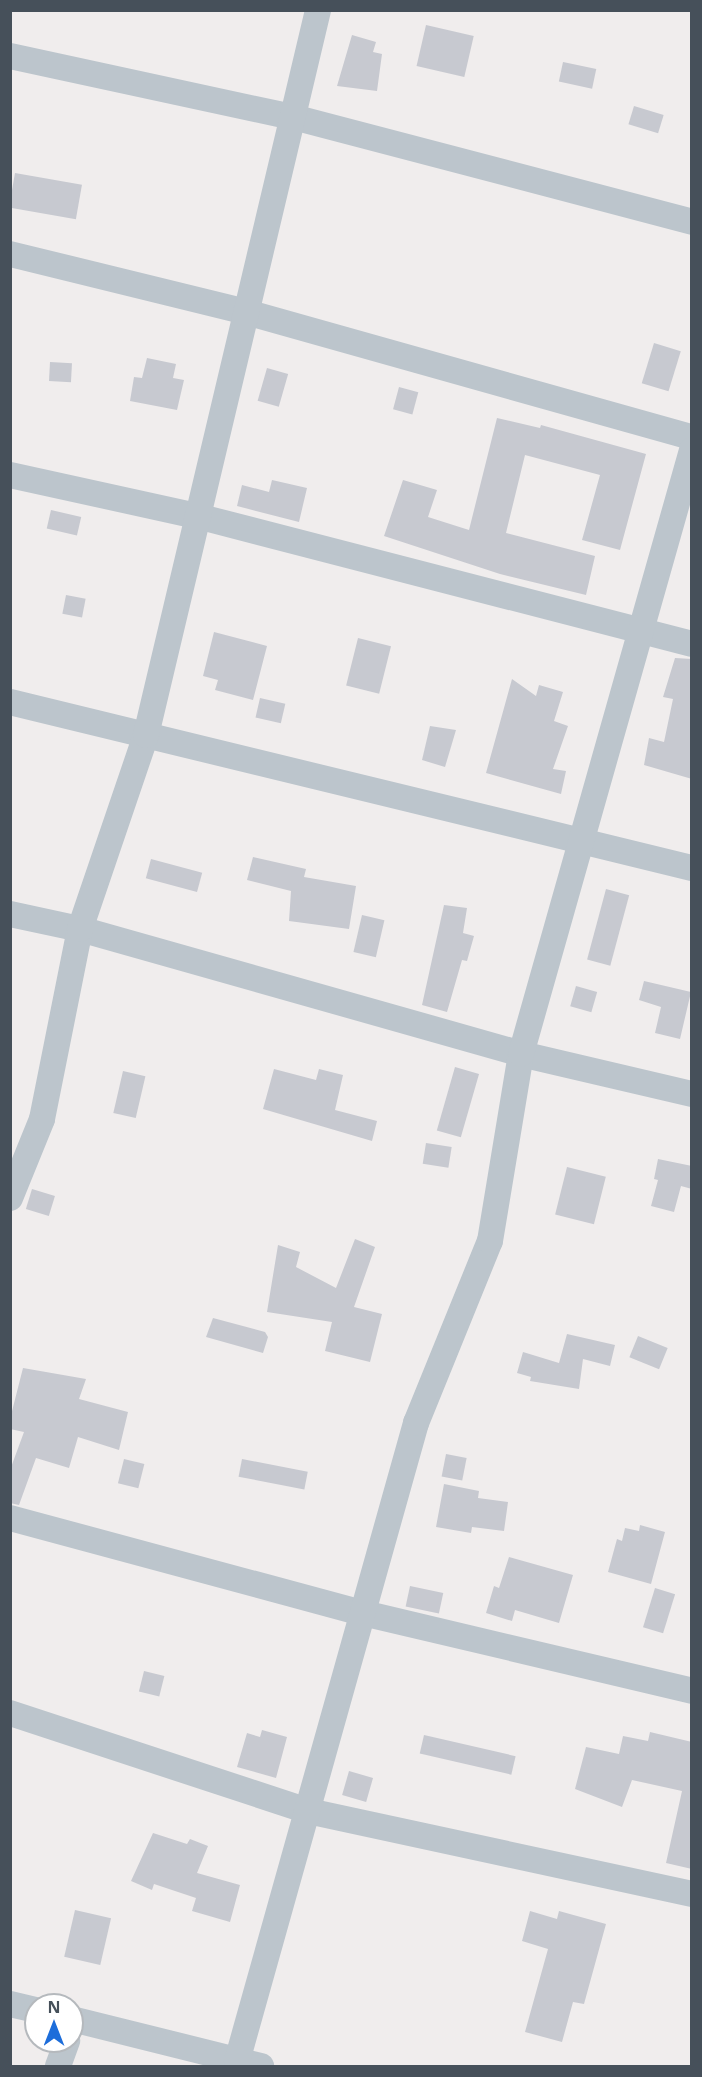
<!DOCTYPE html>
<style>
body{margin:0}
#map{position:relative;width:702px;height:2077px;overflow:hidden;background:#f0eded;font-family:"Noto Sans",sans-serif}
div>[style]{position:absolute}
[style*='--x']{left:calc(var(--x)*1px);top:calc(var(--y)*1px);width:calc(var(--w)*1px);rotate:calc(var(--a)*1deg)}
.building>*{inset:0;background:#c7c9d0;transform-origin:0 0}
.street>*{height:26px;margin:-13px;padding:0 13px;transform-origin:13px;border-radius:13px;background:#bcc5cc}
span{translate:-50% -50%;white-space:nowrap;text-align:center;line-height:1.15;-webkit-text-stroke:6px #fff;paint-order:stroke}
.frame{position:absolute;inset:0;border:12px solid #46505a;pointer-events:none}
.north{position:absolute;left:24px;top:1993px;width:60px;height:60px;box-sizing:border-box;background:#fff;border:2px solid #b5b9bd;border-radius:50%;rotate:0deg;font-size:16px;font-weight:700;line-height:24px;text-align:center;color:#46505a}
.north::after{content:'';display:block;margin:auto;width:21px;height:27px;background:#1d6dda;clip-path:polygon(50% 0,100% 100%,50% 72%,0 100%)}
</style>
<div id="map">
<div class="building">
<i style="left:426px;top:25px;width:49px;height:42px;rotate:13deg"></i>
<i style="clip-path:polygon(352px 35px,376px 42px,373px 52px,382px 54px,377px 91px,337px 86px)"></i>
<i style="left:563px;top:62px;width:34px;height:20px;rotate:12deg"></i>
<i style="left:634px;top:106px;width:31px;height:19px;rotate:17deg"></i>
<i style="left:15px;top:173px;width:68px;height:35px;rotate:10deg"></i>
<i style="left:654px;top:343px;width:28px;height:42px;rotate:17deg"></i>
<i style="clip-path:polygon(147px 358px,176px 364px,173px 378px,184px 380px,177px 410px,130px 401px,134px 377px,142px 378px)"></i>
<i style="left:50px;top:362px;width:22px;height:19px;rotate:3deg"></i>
<i style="left:267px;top:368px;width:22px;height:34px;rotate:16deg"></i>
<i style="left:399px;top:387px;width:20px;height:23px;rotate:15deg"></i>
<i style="clip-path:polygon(497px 418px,540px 428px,541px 425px,646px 454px,620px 550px,582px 540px,600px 475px,525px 455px,506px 533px,595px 556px,586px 595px,500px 574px,384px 536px,403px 480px,437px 490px,428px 517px,469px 530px)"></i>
<i style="clip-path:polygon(272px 480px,307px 488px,299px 522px,237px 506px,242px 485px,269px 492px)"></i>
<i style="left:51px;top:510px;width:31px;height:19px;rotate:13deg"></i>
<i style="left:66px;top:595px;width:20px;height:19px;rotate:11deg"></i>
<i style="clip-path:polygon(214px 632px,267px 646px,253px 700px,215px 690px,218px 680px,203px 676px)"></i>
<i style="left:358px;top:638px;width:34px;height:49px;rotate:14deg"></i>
<i style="clip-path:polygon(675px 658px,692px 659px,692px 779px,644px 765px,649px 738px,664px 742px,673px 699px,663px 697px)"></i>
<i style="clip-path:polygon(512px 679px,536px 696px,539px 685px,563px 692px,554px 721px,568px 726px,553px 769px,566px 771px,561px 794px,486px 773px)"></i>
<i style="left:260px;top:698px;width:26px;height:20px;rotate:13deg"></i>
<i style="clip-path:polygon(430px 726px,456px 730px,445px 767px,422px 760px)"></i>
<i style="clip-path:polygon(253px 857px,306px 869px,304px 877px,356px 886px,349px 929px,289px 921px,291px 891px,247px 880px)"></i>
<i style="left:151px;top:859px;width:53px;height:20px;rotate:15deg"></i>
<i style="left:606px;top:889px;width:24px;height:73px;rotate:15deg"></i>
<i style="clip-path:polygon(444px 905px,467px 908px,463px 933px,474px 936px,467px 961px,462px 960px,447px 1012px,422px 1005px)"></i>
<i style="left:362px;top:915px;width:23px;height:38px;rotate:13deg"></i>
<i style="clip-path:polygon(644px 981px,691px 992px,680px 1039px,655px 1033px,661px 1007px,639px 1000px)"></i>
<i style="left:576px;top:986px;width:22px;height:21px;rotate:16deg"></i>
<i style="left:455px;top:1067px;width:25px;height:66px;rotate:16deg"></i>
<i style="clip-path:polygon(274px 1069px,316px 1080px,319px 1069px,343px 1075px,335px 1110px,377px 1121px,372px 1141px,263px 1109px)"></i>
<i style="left:123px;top:1071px;width:23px;height:43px;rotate:13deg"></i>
<i style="left:426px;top:1143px;width:26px;height:21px;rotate:9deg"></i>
<i style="clip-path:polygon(658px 1159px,692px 1166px,692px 1189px,681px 1186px,674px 1212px,651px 1206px,658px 1180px,654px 1179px)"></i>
<i style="left:567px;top:1167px;width:40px;height:49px;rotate:14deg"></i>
<i style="left:32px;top:1189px;width:24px;height:21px;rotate:17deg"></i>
<i style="clip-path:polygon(355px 1239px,375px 1247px,354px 1307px,382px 1314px,370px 1362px,325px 1351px,332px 1322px,267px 1312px,278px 1245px,300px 1252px,296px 1267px,336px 1288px)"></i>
<i style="clip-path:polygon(213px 1318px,265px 1332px,268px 1337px,263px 1353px,206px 1337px)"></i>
<i style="clip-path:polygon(567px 1334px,615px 1345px,610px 1366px,583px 1359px,579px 1389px,530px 1381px,531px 1377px,517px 1373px,523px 1352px,559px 1363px)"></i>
<i style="left:638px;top:1336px;width:32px;height:23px;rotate:22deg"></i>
<i style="clip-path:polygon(23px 1368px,86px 1379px,79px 1399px,128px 1412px,119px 1450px,78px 1437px,69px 1468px,36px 1458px,19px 1505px,10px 1503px,10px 1470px,24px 1432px,10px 1429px,10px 1419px)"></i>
<i style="left:446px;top:1454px;width:21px;height:23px;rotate:11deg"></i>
<i style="left:124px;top:1459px;width:21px;height:25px;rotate:14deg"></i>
<i style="left:242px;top:1459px;width:67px;height:18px;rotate:11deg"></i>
<i style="clip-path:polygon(444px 1484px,479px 1491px,478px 1498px,508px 1502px,504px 1531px,472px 1527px,471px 1533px,436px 1527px)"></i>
<i style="clip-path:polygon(640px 1525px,665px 1532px,651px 1584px,608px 1572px,617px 1539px,622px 1541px,625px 1528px,639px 1531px)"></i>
<i style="clip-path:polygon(509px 1557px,573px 1575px,559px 1623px,515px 1610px,512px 1621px,486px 1613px,494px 1586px,499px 1588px)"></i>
<i style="left:410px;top:1586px;width:34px;height:21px;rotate:12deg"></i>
<i style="left:655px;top:1588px;width:21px;height:41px;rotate:17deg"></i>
<i style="left:144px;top:1671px;width:21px;height:21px;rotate:14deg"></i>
<i style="clip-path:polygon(262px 1730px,287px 1737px,276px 1778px,237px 1767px,247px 1733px,260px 1737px)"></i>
<i style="clip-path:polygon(650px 1732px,692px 1742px,692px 1869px,666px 1863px,682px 1791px,632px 1780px,622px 1807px,575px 1789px,586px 1747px,619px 1754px,623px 1736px,648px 1741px)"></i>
<i style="left:424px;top:1735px;width:94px;height:19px;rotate:13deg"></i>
<i style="left:349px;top:1771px;width:25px;height:25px;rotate:16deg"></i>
<i style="clip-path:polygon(153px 1833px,187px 1844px,190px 1839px,208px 1846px,197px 1873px,240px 1885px,230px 1922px,192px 1911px,196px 1898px,154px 1884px,152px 1890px,131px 1881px)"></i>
<i style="left:75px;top:1910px;width:37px;height:48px;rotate:13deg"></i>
<i style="clip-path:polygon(530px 1911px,557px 1919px,559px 1911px,606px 1924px,584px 2004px,573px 2002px,562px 2042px,525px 2032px,548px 1949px,522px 1941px)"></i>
</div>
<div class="street">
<i style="--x:10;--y:56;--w:289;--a:12.2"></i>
<i style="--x:293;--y:117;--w:413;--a:14.7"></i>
<i style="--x:10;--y:254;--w:243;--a:13.8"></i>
<i style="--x:246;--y:312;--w:463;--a:15.7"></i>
<i style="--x:10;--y:475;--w:191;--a:12.4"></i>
<i style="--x:197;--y:516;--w:511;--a:14.5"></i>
<i style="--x:10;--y:702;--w:702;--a:13.68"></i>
<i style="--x:10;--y:914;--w:72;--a:12.1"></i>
<i style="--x:80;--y:929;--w:458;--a:15.8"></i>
<i style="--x:521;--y:1054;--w:176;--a:13.2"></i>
<i style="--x:10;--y:1198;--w:85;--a:-67.9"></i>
<i style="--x:42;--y:1119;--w:194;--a:-78.7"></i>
<i style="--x:80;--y:929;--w:205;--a:-71.2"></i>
<i style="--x:146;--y:735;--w:745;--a:-76.65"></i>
<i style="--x:10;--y:1518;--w:366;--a:15.1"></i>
<i style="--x:363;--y:1613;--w:338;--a:13.3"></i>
<i style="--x:10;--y:1713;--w:314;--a:18.2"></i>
<i style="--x:308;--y:1811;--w:393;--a:12.2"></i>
<i style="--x:10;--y:2004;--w:27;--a:13"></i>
<i style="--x:72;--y:2019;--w:195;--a:14"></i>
<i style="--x:237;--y:2061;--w:663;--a:-74.33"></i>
<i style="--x:416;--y:1423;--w:196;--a:-67.9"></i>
<i style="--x:490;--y:1241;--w:190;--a:-80.6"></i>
<i style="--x:521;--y:1054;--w:628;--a:-74.19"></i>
<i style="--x:58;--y:2066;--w:27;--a:-70"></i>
</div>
<div class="frame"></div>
<div class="north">N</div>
</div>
